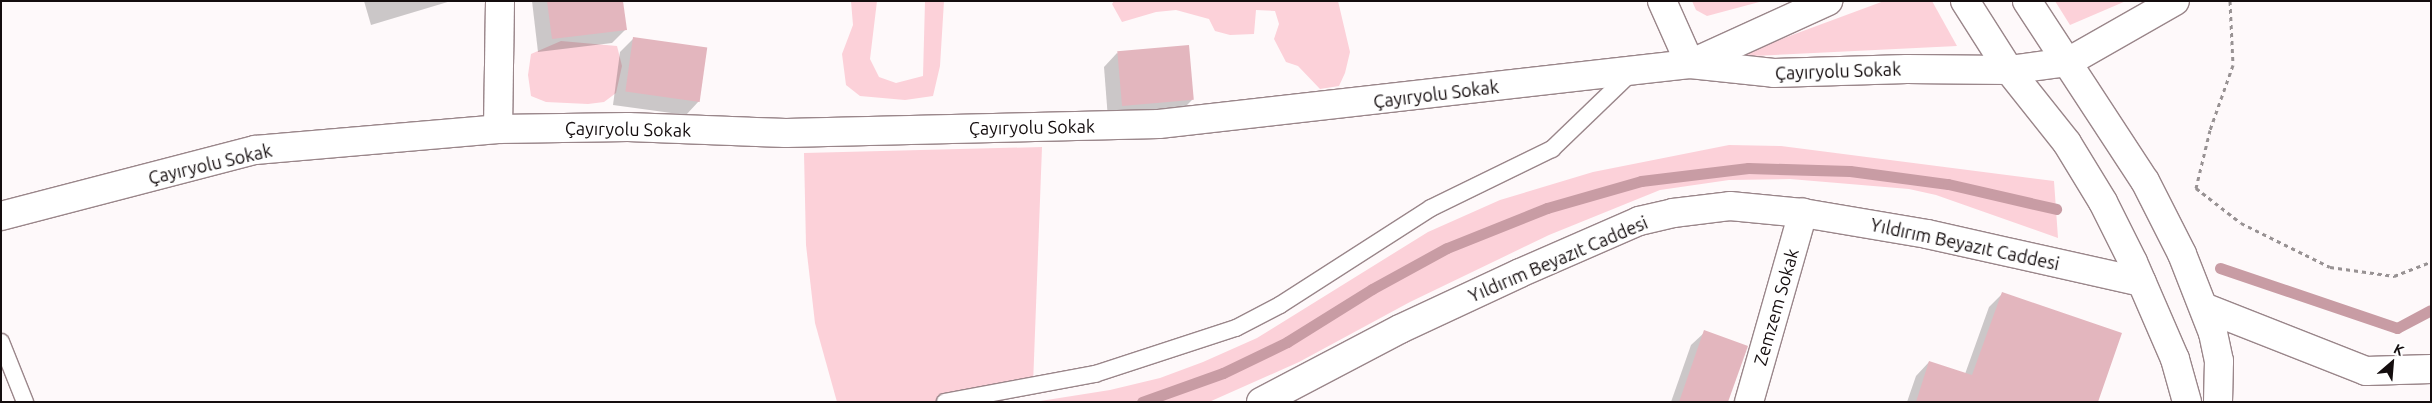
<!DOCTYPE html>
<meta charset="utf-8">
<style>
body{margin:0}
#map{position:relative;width:2432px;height:403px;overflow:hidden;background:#fef9fa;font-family:Ubuntu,sans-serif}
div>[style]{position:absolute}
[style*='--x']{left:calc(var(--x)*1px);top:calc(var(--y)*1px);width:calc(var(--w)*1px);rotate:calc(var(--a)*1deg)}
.green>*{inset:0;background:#fcd1d9}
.shadow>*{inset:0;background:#0003}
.stream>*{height:11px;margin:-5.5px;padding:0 5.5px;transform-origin:5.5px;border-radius:5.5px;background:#c89ca4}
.building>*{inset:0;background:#e3b6be;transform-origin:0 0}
.path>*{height:3px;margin-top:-1.5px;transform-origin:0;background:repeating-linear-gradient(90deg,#989293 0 4px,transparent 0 8px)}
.roads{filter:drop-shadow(1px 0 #9a868a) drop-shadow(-1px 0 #9a868a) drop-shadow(0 1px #9a868a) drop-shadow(0 -1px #9a868a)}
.service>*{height:16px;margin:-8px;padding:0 8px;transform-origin:8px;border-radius:8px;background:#fff}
.minor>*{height:28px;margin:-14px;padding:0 14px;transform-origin:14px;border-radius:14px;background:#fff}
.tertiary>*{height:28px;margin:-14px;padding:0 14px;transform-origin:14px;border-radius:14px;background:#fff}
span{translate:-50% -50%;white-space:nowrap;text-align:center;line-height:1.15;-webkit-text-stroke:4px #fff;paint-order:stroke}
.street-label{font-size:18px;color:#140d0e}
.frame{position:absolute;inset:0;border:2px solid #140d0e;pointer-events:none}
.north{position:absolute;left:2367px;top:338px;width:50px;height:50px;-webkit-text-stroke:4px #fff;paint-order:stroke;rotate:27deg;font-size:14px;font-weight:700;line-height:20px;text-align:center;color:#140d0e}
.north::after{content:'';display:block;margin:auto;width:18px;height:22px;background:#140d0e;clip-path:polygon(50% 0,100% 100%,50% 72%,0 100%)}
</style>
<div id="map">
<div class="green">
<i style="clip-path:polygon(851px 1px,877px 1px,870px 59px,879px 77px,896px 83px,923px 76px,925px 1px,944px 1px,940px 66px,933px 96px,905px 100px,860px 96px,846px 85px,842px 54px,853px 25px)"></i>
<i style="clip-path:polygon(1114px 1px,1338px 1px,1350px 52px,1345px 73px,1339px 86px,1320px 89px,1298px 66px,1286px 62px,1274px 39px,1279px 24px,1275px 11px,1256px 10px,1254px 34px,1230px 35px,1215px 31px,1209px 19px,1176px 10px,1156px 12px,1122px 22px,1112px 4px)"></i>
<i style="clip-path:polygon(1692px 1px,1763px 1px,1707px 16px,1696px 10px)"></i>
<i style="clip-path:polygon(1884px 1px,1932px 1px,1957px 46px,1733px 57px)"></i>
<i style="clip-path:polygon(2055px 1px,2126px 1px,2070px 25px)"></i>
<i style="clip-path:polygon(561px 41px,617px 46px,622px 66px,616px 93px,604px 102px,588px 104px,546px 102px,531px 96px,528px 75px,531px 54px)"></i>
<i style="clip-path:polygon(1729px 145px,1781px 146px,2054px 181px,2058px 238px,1936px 195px,1909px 189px,1790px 179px,1729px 180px,1660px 190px,1549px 235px,1410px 302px,1299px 362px,1209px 402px,1034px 402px,1110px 390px,1160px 378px,1203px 362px,1257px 338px,1428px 232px,1500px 200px,1593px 172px)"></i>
<i style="clip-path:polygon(1042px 147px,1033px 385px,945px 402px,837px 402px,815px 323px,806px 245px,804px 153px)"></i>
</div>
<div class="shadow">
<i style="clip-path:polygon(364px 1px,451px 1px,371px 25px)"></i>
<i style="clip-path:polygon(532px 1px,622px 1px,625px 30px,612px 43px,538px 52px)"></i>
<i style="clip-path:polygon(634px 38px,699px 101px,686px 115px,613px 105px,620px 52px)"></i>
<i style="clip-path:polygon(1117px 53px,1192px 100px,1179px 113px,1108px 119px,1104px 67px)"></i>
<i style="clip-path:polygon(2003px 293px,2096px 402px,1907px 402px,1916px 376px,1929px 362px,1965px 374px,1989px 307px)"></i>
<i style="clip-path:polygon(1705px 332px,1727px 402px,1671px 402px,1691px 345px)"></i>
</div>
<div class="stream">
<i style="--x:2220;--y:268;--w:187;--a:18.7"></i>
<i style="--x:2397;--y:328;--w:38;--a:-28"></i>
<i style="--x:1142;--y:402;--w:86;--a:-19.7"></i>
<i style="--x:1223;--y:373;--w:71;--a:-25.8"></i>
<i style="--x:1287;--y:342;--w:100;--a:-31.9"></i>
<i style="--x:1372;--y:289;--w:85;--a:-28.7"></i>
<i style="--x:1447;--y:248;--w:108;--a:-21.8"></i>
<i style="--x:1547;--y:208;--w:98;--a:-16"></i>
<i style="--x:1641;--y:181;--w:108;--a:-6.9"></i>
<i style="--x:1748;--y:168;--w:102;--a:1.7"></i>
<i style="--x:1850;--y:171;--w:99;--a:7.6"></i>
<i style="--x:1948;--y:184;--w:111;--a:13"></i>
</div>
<div class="building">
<i style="clip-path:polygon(547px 1px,623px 1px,627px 30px,552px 39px)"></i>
<i style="left:633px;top:37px;width:75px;height:55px;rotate:8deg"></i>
<i style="left:1189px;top:45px;width:55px;height:72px;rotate:85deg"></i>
<i style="clip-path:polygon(2002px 292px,2122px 333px,2098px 402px,1916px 402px,1929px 361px,1972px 375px)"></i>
<i style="clip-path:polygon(1704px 330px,1748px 346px,1728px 402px,1679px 402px)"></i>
</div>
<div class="path">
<i style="--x:2230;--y:1;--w:64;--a:87.3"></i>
<i style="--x:2233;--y:65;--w:69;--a:109.5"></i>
<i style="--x:2210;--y:130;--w:60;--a:103.6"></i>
<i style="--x:2196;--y:188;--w:57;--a:37.9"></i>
<i style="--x:2241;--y:223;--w:99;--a:26.3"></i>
<i style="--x:2330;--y:267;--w:65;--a:8"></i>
<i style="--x:2394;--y:276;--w:40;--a:-21"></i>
</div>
<div class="roads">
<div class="service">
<i style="--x:1;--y:342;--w:65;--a:68.2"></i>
<i style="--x:945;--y:402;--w:153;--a:-10.6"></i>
<i style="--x:1095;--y:374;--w:148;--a:-18.1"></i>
<i style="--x:1236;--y:328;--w:50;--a:-27.6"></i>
<i style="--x:1280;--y:305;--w:179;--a:-32.7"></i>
<i style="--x:1431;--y:208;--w:135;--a:-26"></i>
<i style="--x:1552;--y:149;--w:112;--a:-43.9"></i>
</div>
<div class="minor">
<i style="--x:1662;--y:1;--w:69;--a:66"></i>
<i style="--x:1690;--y:64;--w:152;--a:-24.5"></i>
<i style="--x:498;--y:129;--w:128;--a:-89.1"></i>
<i style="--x:1;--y:216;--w:262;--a:-14.6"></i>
<i style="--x:255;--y:150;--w:244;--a:-4.9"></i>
<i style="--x:498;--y:129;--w:130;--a:-0.9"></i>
<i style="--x:628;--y:127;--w:158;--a:2.2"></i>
<i style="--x:786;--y:133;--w:373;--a:-1.4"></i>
<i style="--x:1159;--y:124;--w:534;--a:-6.45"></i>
<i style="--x:1690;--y:64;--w:84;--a:6.1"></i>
<i style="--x:1774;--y:73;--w:133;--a:-1.7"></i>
<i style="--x:1907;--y:69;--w:102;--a:0.6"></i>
<i style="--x:2009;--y:70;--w:60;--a:-7.7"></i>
<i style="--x:2068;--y:62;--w:123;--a:-29.7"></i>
<i style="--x:2206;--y:308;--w:172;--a:21.5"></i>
<i style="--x:2366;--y:371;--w:65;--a:-1.8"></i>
<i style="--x:1261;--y:402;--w:157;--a:-27.7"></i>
<i style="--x:1400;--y:329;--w:132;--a:-25"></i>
<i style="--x:1520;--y:273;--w:130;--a:-23.6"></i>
<i style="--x:1639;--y:221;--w:35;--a:-13"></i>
<i style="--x:1673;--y:213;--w:57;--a:-7"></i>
<i style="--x:1730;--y:206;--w:73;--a:5.5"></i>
<i style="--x:1803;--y:213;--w:126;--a:9.6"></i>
<i style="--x:1927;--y:234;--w:220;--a:12.6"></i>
<i style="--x:1749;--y:402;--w:197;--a:-74.1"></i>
</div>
<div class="tertiary">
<i style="--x:1965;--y:1;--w:82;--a:57.5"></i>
<i style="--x:2009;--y:70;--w:93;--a:51.5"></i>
<i style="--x:2067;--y:143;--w:69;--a:58.6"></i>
<i style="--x:2103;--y:202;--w:67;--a:63.4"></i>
<i style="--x:2133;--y:262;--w:106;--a:66.6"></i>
<i style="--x:2175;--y:359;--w:45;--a:74.4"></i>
<i style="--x:2027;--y:1;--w:215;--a:56.8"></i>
<i style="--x:2145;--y:181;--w:82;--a:63.1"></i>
<i style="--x:2182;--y:254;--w:85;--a:68.6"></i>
<i style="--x:2213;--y:333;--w:29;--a:78"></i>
<i style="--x:2219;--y:361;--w:41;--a:91.4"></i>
</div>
</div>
<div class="street-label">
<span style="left:1838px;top:71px;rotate:-2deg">Çayıryolu Sokak</span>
<span style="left:1436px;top:94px;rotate:-7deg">Çayıryolu Sokak</span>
<span style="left:1032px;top:127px;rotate:-1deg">Çayıryolu Sokak</span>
<span style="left:628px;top:129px;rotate:1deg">Çayıryolu Sokak</span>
<span style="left:210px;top:164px;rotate:-13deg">Çayıryolu Sokak</span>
<span style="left:1965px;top:244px;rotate:12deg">Yıldırım Beyazıt Caddesi</span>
<span style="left:1558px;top:259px;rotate:-23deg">Yıldırım Beyazıt Caddesi</span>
<span style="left:1776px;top:307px;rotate:-74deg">Zemzem Sokak</span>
</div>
<div class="frame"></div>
<div class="north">K</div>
</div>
